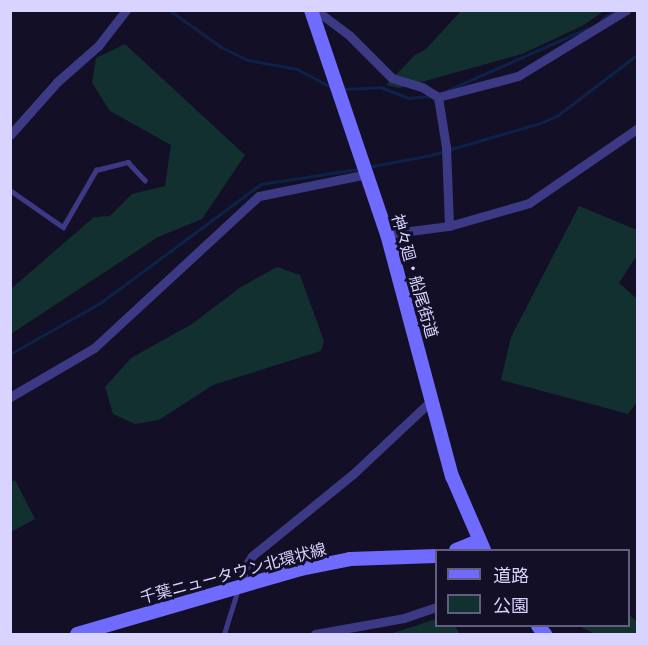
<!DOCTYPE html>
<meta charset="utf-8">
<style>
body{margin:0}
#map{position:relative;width:648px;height:645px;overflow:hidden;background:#130f26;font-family:"Open Sans","Noto Sans JP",sans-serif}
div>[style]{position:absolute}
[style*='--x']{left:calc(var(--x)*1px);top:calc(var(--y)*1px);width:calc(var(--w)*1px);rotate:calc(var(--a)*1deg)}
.green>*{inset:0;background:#12302f}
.stream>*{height:3px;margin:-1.5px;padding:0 1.5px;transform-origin:1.5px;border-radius:1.5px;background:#0c2248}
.lane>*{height:4.5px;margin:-2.25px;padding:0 2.25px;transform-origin:2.25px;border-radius:2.25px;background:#3d3a85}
.street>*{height:9px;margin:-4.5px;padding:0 4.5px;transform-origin:4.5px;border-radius:4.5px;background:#3d3a85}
.secondary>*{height:14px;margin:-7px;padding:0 7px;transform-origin:7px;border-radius:7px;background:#6f6bff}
span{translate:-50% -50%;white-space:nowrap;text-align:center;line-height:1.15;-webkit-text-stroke:6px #130f26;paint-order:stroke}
.street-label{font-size:16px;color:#d9d4ff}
.frame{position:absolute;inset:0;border:12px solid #d9d4ff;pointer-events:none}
.legend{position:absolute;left:435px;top:549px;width:195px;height:78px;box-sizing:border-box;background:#130f26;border:2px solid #625e7d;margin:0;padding:8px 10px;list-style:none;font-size:18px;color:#d9d4ff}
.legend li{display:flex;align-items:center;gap:12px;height:30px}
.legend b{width:30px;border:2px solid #625e7d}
</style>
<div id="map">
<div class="green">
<i style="clip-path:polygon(461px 11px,604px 11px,582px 26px,522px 54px,400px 88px,386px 85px,415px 55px,425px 50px)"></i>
<i style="clip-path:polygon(125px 44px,245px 155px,202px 219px,158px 237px,11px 334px,11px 289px,94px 217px,110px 216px,132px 194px,165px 186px,171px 145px,110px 111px,92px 83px,96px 58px)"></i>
<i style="clip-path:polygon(579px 206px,637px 230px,637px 255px,619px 283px,637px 299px,637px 402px,628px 414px,501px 380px,511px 337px)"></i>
<i style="clip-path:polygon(277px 267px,300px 275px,324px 341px,321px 351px,213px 385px,159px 420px,135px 424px,113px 414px,105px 387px,131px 358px,192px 324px,241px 287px)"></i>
<i style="clip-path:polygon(15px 480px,35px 519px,11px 532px,11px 482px)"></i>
<i style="clip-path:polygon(629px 615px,637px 621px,637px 634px,595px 634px,579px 626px,628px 626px)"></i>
<i style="clip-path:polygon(436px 619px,436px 626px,455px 626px,460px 634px,390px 634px)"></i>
</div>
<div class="stream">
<i style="--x:169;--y:10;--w:64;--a:35.4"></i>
<i style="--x:221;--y:47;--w:30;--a:26"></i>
<i style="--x:248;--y:60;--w:50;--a:10.4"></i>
<i style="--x:297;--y:69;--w:38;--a:28"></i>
<i style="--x:601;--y:20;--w:17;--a:-36"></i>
<i style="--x:345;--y:89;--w:35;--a:-3"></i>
<i style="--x:380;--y:87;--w:30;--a:21"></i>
<i style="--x:408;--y:98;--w:23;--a:-5"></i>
<i style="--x:448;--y:90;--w:153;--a:-23.9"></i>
<i style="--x:373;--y:166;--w:59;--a:-10.7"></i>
<i style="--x:431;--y:155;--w:117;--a:-16.4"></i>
<i style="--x:543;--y:122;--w:17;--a:-25"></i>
<i style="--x:558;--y:115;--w:101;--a:-37.3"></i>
<i style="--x:10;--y:354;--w:103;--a:-29.5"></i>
<i style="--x:100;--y:303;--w:200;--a:-36.5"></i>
<i style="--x:261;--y:184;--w:98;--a:-8.8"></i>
</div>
<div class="lane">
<i style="--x:10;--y:190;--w:65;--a:34.9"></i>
<i style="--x:63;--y:227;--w:66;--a:-59.9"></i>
<i style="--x:96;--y:170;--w:33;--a:-14"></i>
<i style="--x:128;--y:162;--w:25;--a:47"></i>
<i style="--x:224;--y:634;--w:47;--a:-72.7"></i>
</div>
<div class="street">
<i style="--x:311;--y:11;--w:10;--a:17"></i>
<i style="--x:321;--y:14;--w:36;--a:37"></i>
<i style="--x:350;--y:36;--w:59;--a:45"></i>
<i style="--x:392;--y:78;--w:31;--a:17"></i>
<i style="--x:422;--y:87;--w:19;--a:32"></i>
<i style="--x:438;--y:97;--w:83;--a:-14.7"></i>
<i style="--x:518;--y:76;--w:127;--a:-31.4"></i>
<i style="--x:438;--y:97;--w:51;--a:80.9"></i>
<i style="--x:446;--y:147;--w:79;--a:87.8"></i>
<i style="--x:10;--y:135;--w:71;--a:-48.4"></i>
<i style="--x:57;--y:82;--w:55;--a:-41.3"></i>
<i style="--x:98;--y:46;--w:46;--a:-52.1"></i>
<i style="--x:387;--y:234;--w:63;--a:-7.4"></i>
<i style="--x:449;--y:226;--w:83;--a:-16"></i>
<i style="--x:529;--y:203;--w:132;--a:-34.5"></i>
<i style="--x:10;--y:397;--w:97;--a:-30.3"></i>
<i style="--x:94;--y:348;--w:224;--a:-42.7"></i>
<i style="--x:259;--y:196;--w:110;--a:-11.5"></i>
<i style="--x:244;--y:586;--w:16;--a:-94"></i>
<i style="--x:243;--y:570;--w:17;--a:-57"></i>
<i style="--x:252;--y:556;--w:130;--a:-39.1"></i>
<i style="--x:353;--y:474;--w:110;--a:-43.2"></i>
<i style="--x:315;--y:634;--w:90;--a:-10.2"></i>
<i style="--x:404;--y:618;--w:34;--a:-19"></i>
</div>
<div class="secondary">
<i style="--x:311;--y:10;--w:237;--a:71.3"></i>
<i style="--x:387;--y:234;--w:251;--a:75"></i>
<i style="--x:452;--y:476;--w:81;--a:66.6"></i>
<i style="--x:456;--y:550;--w:24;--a:-22"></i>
<i style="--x:538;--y:626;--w:11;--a:49"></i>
<i style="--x:77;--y:634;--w:233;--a:-16.2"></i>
<i style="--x:301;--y:569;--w:50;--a:-11.5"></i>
<i style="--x:350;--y:559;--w:86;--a:-2"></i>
</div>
<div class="street-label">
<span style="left:415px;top:276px;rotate:74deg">神々廻・船尾街道</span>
<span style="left:233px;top:573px;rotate:-15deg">千葉ニュータウン北環状線</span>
</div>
<div class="frame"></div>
<ul class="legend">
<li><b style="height:8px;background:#6f6bff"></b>道路</li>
<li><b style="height:16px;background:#12302f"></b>公園</li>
</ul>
</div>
